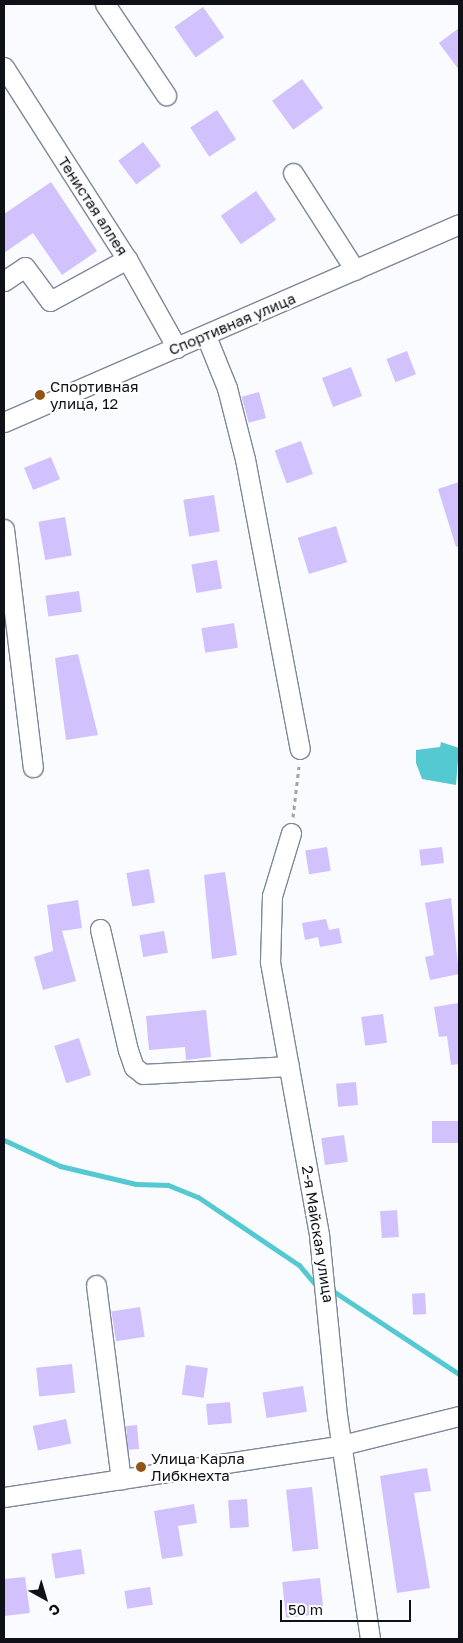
<!DOCTYPE html>
<meta charset="utf-8">
<style>
body{margin:0}
#map{position:relative;width:463px;height:1643px;overflow:hidden;background:#f9fbff;font-family:"Golos Text",sans-serif}
div>[style]{position:absolute}
[style*='--x']{left:calc(var(--x)*1px);top:calc(var(--y)*1px);width:calc(var(--w)*1px);rotate:calc(var(--a)*1deg)}
.water>*{inset:0;background:#55c9d2}
.stream>*{height:5px;margin:-2.5px;padding:0 2.5px;transform-origin:2.5px;border-radius:2.5px;background:#55c9d2}
.building>*{inset:0;background:#d1c2fe;transform-origin:0 0}
.path>*{height:3px;margin-top:-1.5px;transform-origin:0;background:repeating-linear-gradient(90deg,#a1a4a8 0 4px,transparent 0 8px)}
.roads{filter:drop-shadow(1px 0 #7f8799) drop-shadow(-1px 0 #7f8799) drop-shadow(0 1px #7f8799) drop-shadow(0 -1px #7f8799)}
.minor>*{height:19px;margin:-9.5px;padding:0 9.5px;transform-origin:9.5px;border-radius:9.5px;background:#fff}
.dots>*{width:14px;height:14px;translate:-50% -50%;box-sizing:border-box;border:2px solid #fff;border-radius:50%}
span{translate:-50% -50%;white-space:nowrap;text-align:center;line-height:1.15;-webkit-text-stroke:4px #fff;paint-order:stroke}
.street-label{font-size:15px;color:#0e1117}
.poi-label{font-size:15px;color:#0e1117}
.left{translate:0 -50%;text-align:left}
.frame{position:absolute;inset:0;border:5px solid #0e1117;pointer-events:none}
.north{position:absolute;left:20px;top:1573px;width:50px;height:50px;-webkit-text-stroke:4px #fff;paint-order:stroke;rotate:141deg;font-size:14px;font-weight:700;line-height:20px;text-align:center;color:#0e1117}
.north::after{content:'';display:block;margin:auto;width:18px;height:22px;background:#0e1117;clip-path:polygon(50% 0,100% 100%,50% 72%,0 100%)}
.scale{position:absolute;left:280px;top:1600px;width:131px;height:22px;box-sizing:border-box;border:2px solid #0e1117;border-top:0;padding-left:6px;font-size:15px;line-height:18px;white-space:nowrap;color:#0e1117;-webkit-text-stroke:4px #fff;paint-order:stroke}
</style>
<div id="map">
<div class="water">
<i style="clip-path:polygon(441px 742px,459px 748px,456px 785px,422px 779px,416px 763px,416px 750px,440px 747px)"></i>
</div>
<div class="stream">
<i style="--x:4;--y:1140;--w:62;--a:24.9"></i>
<i style="--x:60;--y:1166;--w:78;--a:13.3"></i>
<i style="--x:136;--y:1184;--w:32;--a:2"></i>
<i style="--x:168;--y:1185;--w:32;--a:22"></i>
<i style="--x:198;--y:1197;--w:122;--a:34"></i>
<i style="--x:299;--y:1265;--w:26;--a:50"></i>
<i style="--x:333;--y:1291;--w:151;--a:33.4"></i>
</div>
<div class="building">
<i style="left:203px;top:7px;width:37px;height:35px;rotate:55deg"></i>
<i style="clip-path:polygon(459px 28px,459px 70px,439px 43px)"></i>
<i style="left:302px;top:79px;width:36px;height:37px;rotate:54deg"></i>
<i style="left:217px;top:110px;width:35px;height:32px;rotate:57deg"></i>
<i style="left:143px;top:142px;width:30px;height:31px;rotate:53deg"></i>
<i style="clip-path:polygon(51px 182px,97px 251px,62px 275px,33px 233px,4px 253px,4px 214px)"></i>
<i style="left:256px;top:191px;width:35px;height:43px;rotate:55deg"></i>
<i style="left:407px;top:351px;width:25px;height:22px;rotate:69deg"></i>
<i style="left:351px;top:367px;width:31px;height:31px;rotate:69deg"></i>
<i style="left:259px;top:392px;width:27px;height:18px;rotate:75deg"></i>
<i style="left:301px;top:441px;width:35px;height:28px;rotate:70deg"></i>
<i style="left:51px;top:457px;width:24px;height:29px;rotate:68deg"></i>
<i style="clip-path:polygon(459px 482px,459px 546px,456px 547px,438px 489px)"></i>
<i style="left:214px;top:495px;width:37px;height:31px;rotate:81deg"></i>
<i style="left:65px;top:517px;width:39px;height:27px;rotate:80deg"></i>
<i style="left:336px;top:526px;width:38px;height:40px;rotate:73deg"></i>
<i style="left:217px;top:560px;width:29px;height:26px;rotate:80deg"></i>
<i style="left:79px;top:591px;width:21px;height:34px;rotate:82deg"></i>
<i style="left:234px;top:623px;width:25px;height:33px;rotate:81deg"></i>
<i style="clip-path:polygon(78px 654px,98px 735px,66px 740px,55px 658px)"></i>
<i style="left:327px;top:847px;width:24px;height:22px;rotate:81deg"></i>
<i style="left:442px;top:847px;width:16px;height:23px;rotate:83deg"></i>
<i style="left:149px;top:869px;width:34px;height:23px;rotate:80deg"></i>
<i style="clip-path:polygon(225px 872px,237px 955px,212px 959px,204px 875px)"></i>
<i style="clip-path:polygon(451px 898px,459px 974px,430px 980px,425px 957px,434px 955px,425px 903px)"></i>
<i style="clip-path:polygon(78px 900px,82px 928px,62px 931px,76px 981px,43px 990px,34px 957px,53px 951px,47px 905px)"></i>
<i style="clip-path:polygon(326px 919px,329px 930px,339px 928px,342px 943px,320px 947px,318px 937px,305px 940px,302px 923px)"></i>
<i style="left:164px;top:931px;width:22px;height:25px;rotate:80deg"></i>
<i style="clip-path:polygon(459px 1003px,459px 1064px,451px 1065px,447px 1036px,439px 1037px,434px 1007px)"></i>
<i style="clip-path:polygon(206px 1010px,211px 1057px,186px 1060px,185px 1047px,149px 1050px,146px 1016px)"></i>
<i style="left:383px;top:1014px;width:29px;height:22px;rotate:82deg"></i>
<i style="left:79px;top:1038px;width:39px;height:26px;rotate:72deg"></i>
<i style="left:356px;top:1082px;width:23px;height:20px;rotate:85deg"></i>
<i style="left:459px;top:1121px;width:22px;height:27px;rotate:90deg"></i>
<i style="left:344px;top:1135px;width:27px;height:23px;rotate:82deg"></i>
<i style="left:397px;top:1210px;width:27px;height:17px;rotate:86deg"></i>
<i style="left:425px;top:1293px;width:21px;height:13px;rotate:87deg"></i>
<i style="left:140px;top:1307px;width:30px;height:29px;rotate:81deg"></i>
<i style="left:72px;top:1364px;width:29px;height:36px;rotate:84deg"></i>
<i style="left:186px;top:1365px;width:22px;height:30px;rotate:8deg"></i>
<i style="left:303px;top:1386px;width:26px;height:41px;rotate:81deg"></i>
<i style="left:230px;top:1402px;width:21px;height:24px;rotate:85deg"></i>
<i style="left:66px;top:1419px;width:25px;height:34px;rotate:78deg"></i>
<i style="left:137px;top:1425px;width:24px;height:11px;rotate:85deg"></i>
<i style="clip-path:polygon(427px 1468px,431px 1491px,414px 1493px,430px 1588px,397px 1593px,380px 1476px)"></i>
<i style="left:312px;top:1487px;width:62px;height:26px;rotate:84deg"></i>
<i style="left:247px;top:1499px;width:28px;height:19px;rotate:86deg"></i>
<i style="clip-path:polygon(194px 1504px,197px 1523px,178px 1526px,183px 1556px,162px 1559px,154px 1511px)"></i>
<i style="left:81px;top:1549px;width:25px;height:30px;rotate:81deg"></i>
<i style="clip-path:polygon(25px 1577px,30px 1613px,4px 1616px,4px 1579px)"></i>
<i style="left:320px;top:1578px;width:36px;height:38px;rotate:84deg"></i>
<i style="left:150px;top:1587px;width:18px;height:26px;rotate:81deg"></i>
</div>
<div class="path">
<i style="--x:293;--y:817;--w:51;--a:-83.3"></i>
</div>
<div class="roads">
<div class="minor">
<i style="--x:105;--y:4;--w:110;--a:56.2"></i>
<i style="--x:4;--y:67;--w:228;--a:57.4"></i>
<i style="--x:127;--y:259;--w:102;--a:60.7"></i>
<i style="--x:293;--y:173;--w:115;--a:57.4"></i>
<i style="--x:4;--y:281;--w:25;--a:-34"></i>
<i style="--x:25;--y:267;--w:42;--a:53.7"></i>
<i style="--x:50;--y:301;--w:88;--a:-28.6"></i>
<i style="--x:206;--y:336;--w:56;--a:68"></i>
<i style="--x:227;--y:388;--w:73;--a:75.8"></i>
<i style="--x:245;--y:459;--w:295;--a:79.3"></i>
<i style="--x:4;--y:422;--w:496;--a:-23.5"></i>
<i style="--x:4;--y:529;--w:240;--a:83.1"></i>
<i style="--x:291;--y:833;--w:66;--a:106.8"></i>
<i style="--x:272;--y:896;--w:66;--a:91.7"></i>
<i style="--x:270;--y:962;--w:277;--a:79.8"></i>
<i style="--x:319;--y:1235;--w:181;--a:84.3"></i>
<i style="--x:337;--y:1415;--w:226;--a:81.6"></i>
<i style="--x:100;--y:929;--w:124;--a:77"></i>
<i style="--x:128;--y:1050;--w:18;--a:71"></i>
<i style="--x:134;--y:1067;--w:11;--a:38"></i>
<i style="--x:143;--y:1074;--w:146;--a:-3.1"></i>
<i style="--x:96;--y:1285;--w:196;--a:82.7"></i>
<i style="--x:4;--y:1497;--w:342;--a:-8.7"></i>
<i style="--x:342;--y:1445;--w:121;--a:-13.9"></i>
</div>
</div>
<div class="dots">
<i style="left:40px;top:395px;background:#915515"></i>
<i style="left:141px;top:1467px;background:#915515"></i>
</div>
<div class="street-label">
<span style="left:93px;top:206px;rotate:57deg">Тенистая аллея</span>
<span style="left:232px;top:324px;rotate:-23deg">Спортивная улица</span>
<span style="left:318px;top:1234px;rotate:81deg">2-я Майская улица</span>
</div>
<div class="poi-label">
<span class="left" style="left:50px;top:395px">Спортивная<br>улица, 12</span>
<span class="left" style="left:151px;top:1467px">Улица Карла<br>Либкнехта</span>
</div>
<div class="frame"></div>
<div class="north">С</div>
<div class="scale">50 m</div>
</div>
